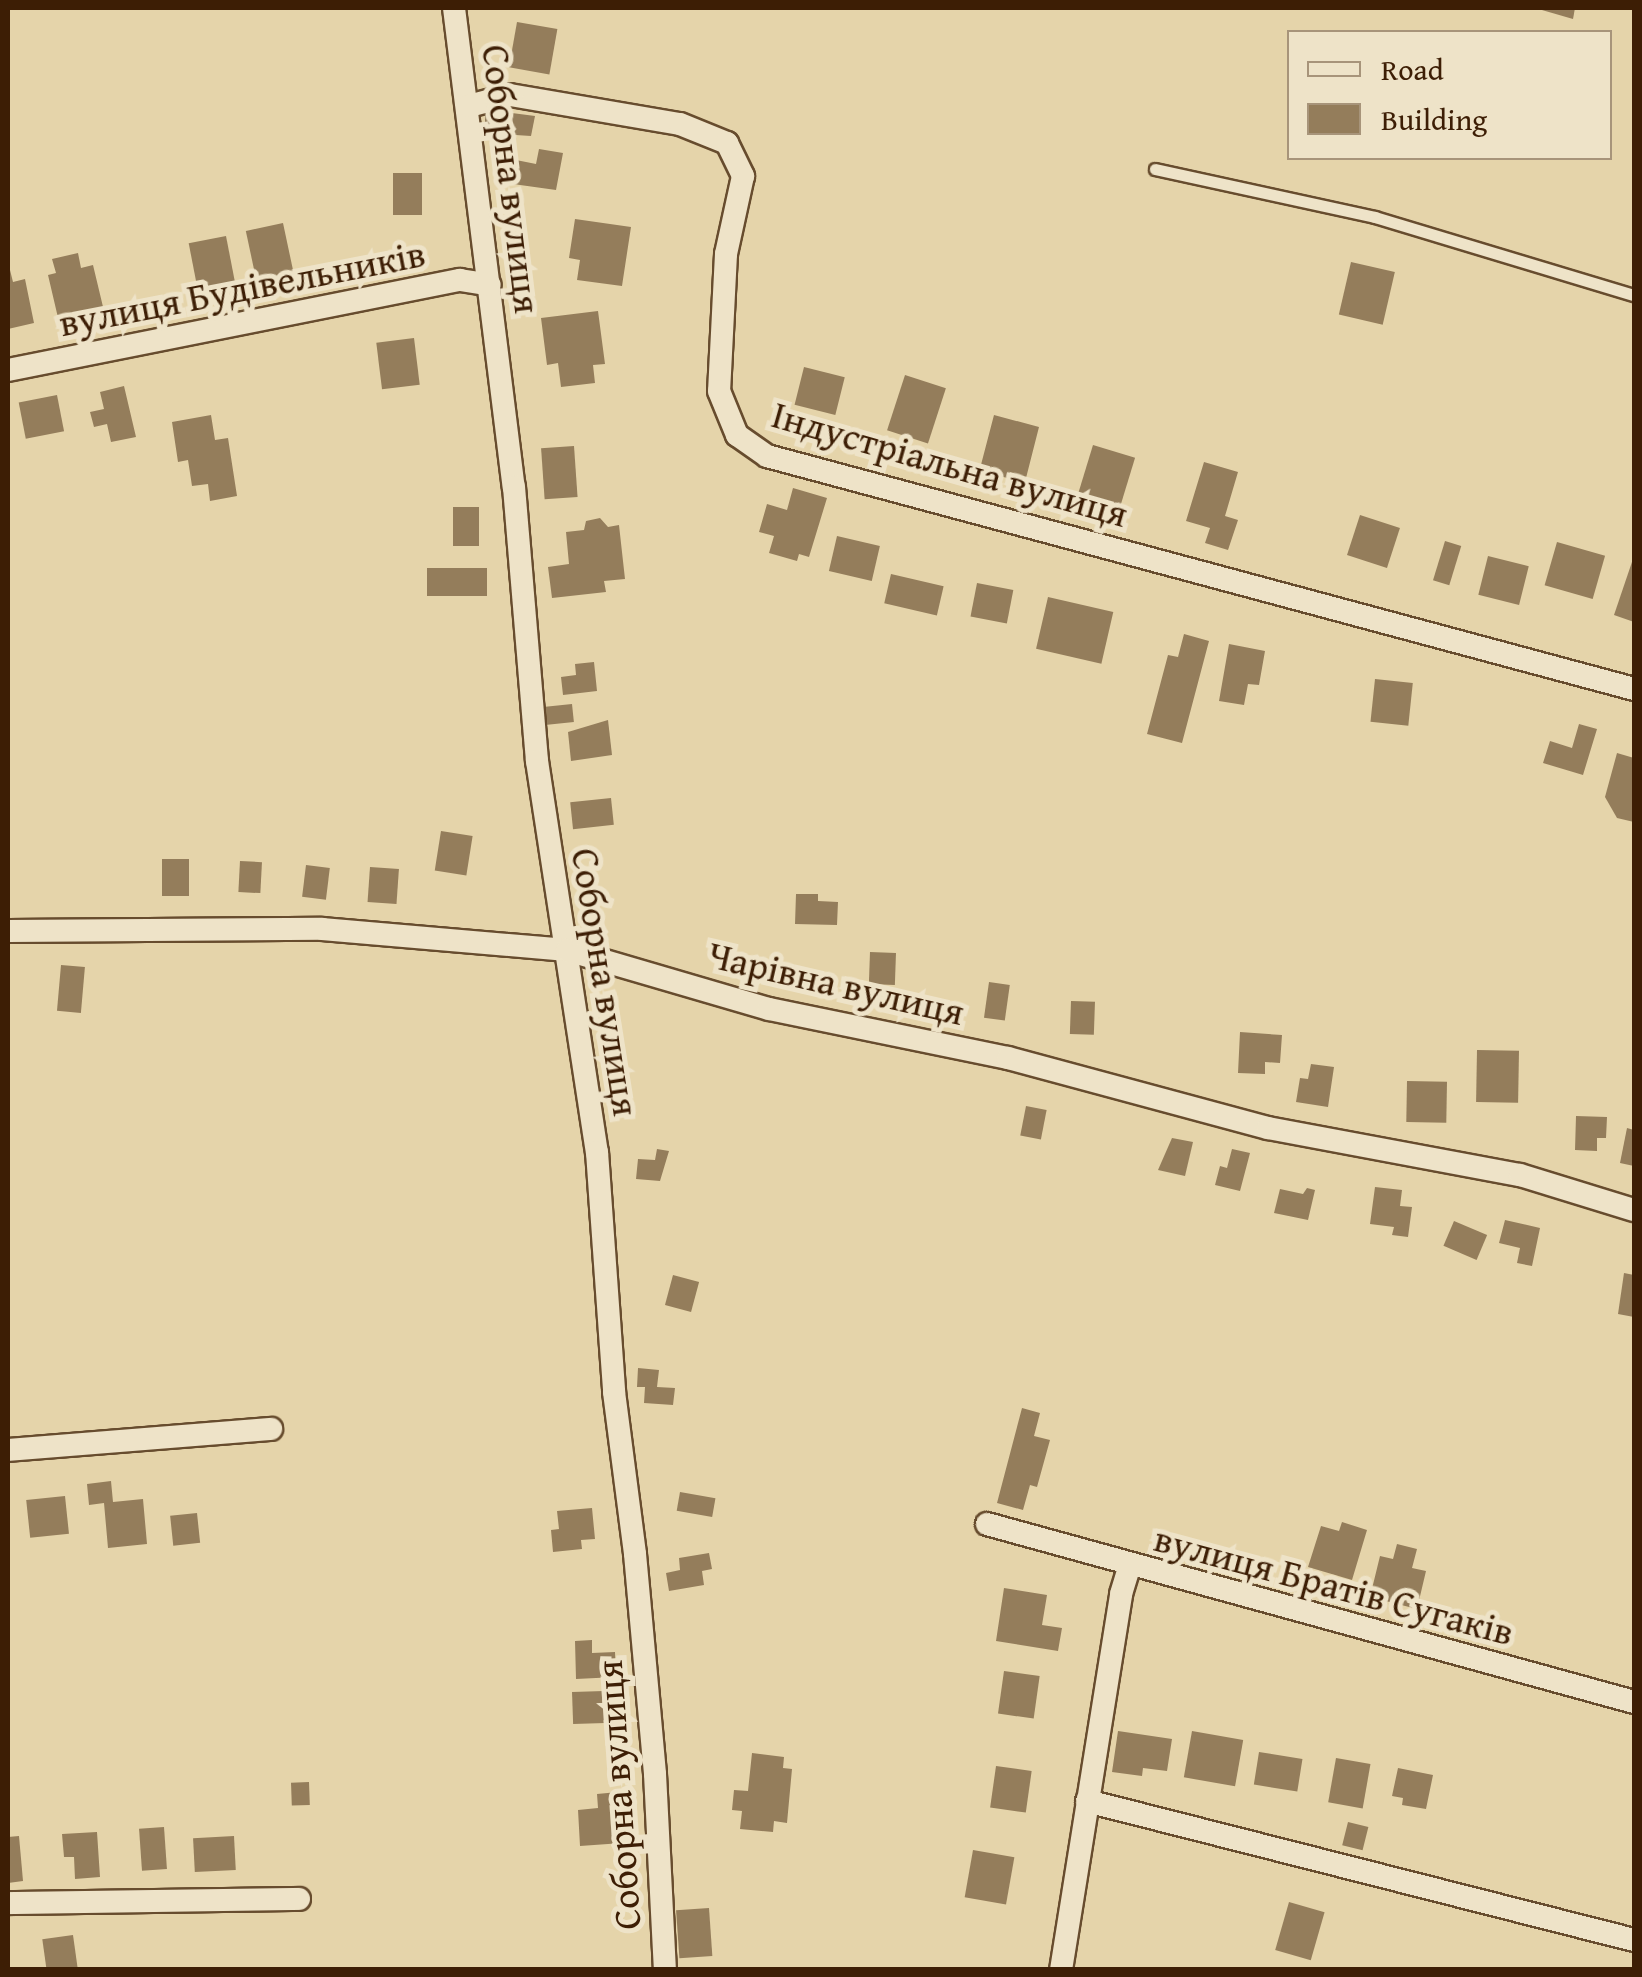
<!DOCTYPE html>
<meta charset="utf-8">
<style>
body{margin:0}
#map{position:relative;width:1642px;height:1977px;overflow:hidden;background:#e5d4aa;font-family:"Gentium Book Plus",serif}
div>[style]{position:absolute}
[style*='--x']{left:calc(var(--x)*1px);top:calc(var(--y)*1px);width:calc(var(--w)*1px);rotate:calc(var(--a)*1deg)}
.building>*{inset:0;background:#947d5b;transform-origin:0 0}
.roads{filter:drop-shadow(2px 0 #674c2e) drop-shadow(-2px 0 #674c2e) drop-shadow(0 2px #674c2e) drop-shadow(0 -2px #674c2e)}
.lane>*{height:11px;margin:-5.5px;padding:0 5.5px;transform-origin:5.5px;border-radius:5.5px;background:#eee3c8}
.street>*{height:22px;margin:-11px;padding:0 11px;transform-origin:11px;border-radius:11px;background:#eee3c8}
span{translate:-50% -50%;white-space:nowrap;text-align:center;line-height:1.15;-webkit-text-stroke:10px #eee3c8;paint-order:stroke}
.street-label{font-size:38px;color:#3d1e05}
.frame{position:absolute;inset:0;border:10px solid #3d1e05;pointer-events:none}
.legend{position:absolute;left:1287px;top:30px;width:325px;height:130px;box-sizing:border-box;background:#eee3c8;border:2px solid #a7947a;margin:0;padding:12px 18px;list-style:none;font-size:30px;color:#3d1e05}
.legend li{display:flex;align-items:center;gap:20px;height:50px}
.legend b{width:50px;border:2px solid #a7947a}
</style>
<div id="map">
<div class="building">
<i style="clip-path:polygon(1535px 8px,1575px 8px,1573px 19px)"></i>
<i style="left:517px;top:22px;width:41px;height:46px;rotate:10deg"></i>
<i style="clip-path:polygon(504px 112px,535px 116px,531px 136px,485px 133px,485px 113px)"></i>
<i style="clip-path:polygon(539px 149px,563px 153px,556px 190px,513px 184px,516px 160px,536px 164px)"></i>
<i style="left:393px;top:173px;width:29px;height:42px"></i>
<i style="clip-path:polygon(575px 219px,631px 227px,622px 286px,577px 280px,580px 260px,569px 258px)"></i>
<i style="left:283px;top:223px;width:58px;height:38px;rotate:78deg"></i>
<i style="left:226px;top:236px;width:58px;height:38px;rotate:79deg"></i>
<i style="clip-path:polygon(78px 253px,81px 268px,93px 265px,104px 311px,59px 322px,48px 275px,56px 273px,52px 259px)"></i>
<i style="left:1351px;top:262px;width:45px;height:54px;rotate:13deg"></i>
<i style="clip-path:polygon(9px 266px,13px 282px,25px 279px,34px 323px,8px 329px)"></i>
<i style="clip-path:polygon(598px 311px,605px 364px,593px 365px,595px 383px,561px 387px,558px 363px,547px 365px,541px 318px)"></i>
<i style="left:414px;top:338px;width:47px;height:38px;rotate:83deg"></i>
<i style="left:804px;top:367px;width:42px;height:39px;rotate:14deg"></i>
<i style="left:905px;top:375px;width:43px;height:58px;rotate:18deg"></i>
<i style="clip-path:polygon(124px 386px,136px 437px,111px 442px,107px 424px,94px 427px,90px 412px,104px 409px,100px 392px)"></i>
<i style="left:57px;top:395px;width:37px;height:39px;rotate:79deg"></i>
<i style="clip-path:polygon(211px 415px,215px 440px,228px 438px,237px 496px,210px 501px,208px 484px,192px 486px,188px 460px,178px 462px,172px 422px)"></i>
<i style="clip-path:polygon(994px 415px,1039px 427px,1025px 482px,999px 476px,997px 485px,977px 480px)"></i>
<i style="left:1093px;top:445px;width:44px;height:53px;rotate:17deg"></i>
<i style="left:574px;top:446px;width:51px;height:33px;rotate:86deg"></i>
<i style="clip-path:polygon(1204px 462px,1238px 472px,1225px 516px,1238px 520px,1228px 550px,1205px 543px,1210px 528px,1186px 521px)"></i>
<i style="clip-path:polygon(793px 488px,827px 498px,809px 557px,799px 554px,797px 561px,769px 553px,774px 536px,759px 532px,767px 504px,787px 510px)"></i>
<i style="left:453px;top:507px;width:26px;height:39px"></i>
<i style="left:1360px;top:515px;width:42px;height:42px;rotate:18deg"></i>
<i style="clip-path:polygon(600px 518px,608px 527px,619px 525px,625px 579px,604px 581px,606px 592px,552px 598px,548px 567px,569px 564px,566px 532px,584px 530px,586px 521px)"></i>
<i style="left:837px;top:536px;width:44px;height:36px;rotate:13deg"></i>
<i style="left:1445px;top:541px;width:17px;height:41px;rotate:17deg"></i>
<i style="left:1557px;top:542px;width:50px;height:45px;rotate:16deg"></i>
<i style="left:1488px;top:556px;width:42px;height:40px;rotate:14deg"></i>
<i style="clip-path:polygon(1634px 556px,1634px 622px,1614px 615px)"></i>
<i style="left:427px;top:568px;width:60px;height:28px"></i>
<i style="left:891px;top:574px;width:54px;height:30px;rotate:13deg"></i>
<i style="left:977px;top:583px;width:37px;height:34px;rotate:11deg"></i>
<i style="left:1048px;top:597px;width:67px;height:53px;rotate:13deg"></i>
<i style="clip-path:polygon(1184px 634px,1209px 641px,1182px 743px,1147px 734px,1168px 655px,1178px 657px)"></i>
<i style="clip-path:polygon(1229px 644px,1265px 651px,1259px 685px,1248px 684px,1244px 705px,1219px 701px)"></i>
<i style="clip-path:polygon(594px 662px,597px 691px,563px 695px,561px 677px,576px 675px,575px 664px)"></i>
<i style="left:1375px;top:679px;width:38px;height:43px;rotate:6deg"></i>
<i style="left:572px;top:704px;width:18px;height:29px;rotate:84deg"></i>
<i style="clip-path:polygon(608px 720px,612px 755px,571px 761px,568px 732px)"></i>
<i style="clip-path:polygon(1579px 724px,1597px 729px,1583px 775px,1543px 763px,1550px 741px,1572px 748px)"></i>
<i style="clip-path:polygon(1617px 753px,1634px 758px,1634px 822px,1617px 818px,1605px 797px)"></i>
<i style="left:611px;top:798px;width:27px;height:41px;rotate:84deg"></i>
<i style="left:441px;top:831px;width:32px;height:40px;rotate:9deg"></i>
<i style="left:162px;top:859px;width:27px;height:37px"></i>
<i style="left:240px;top:861px;width:22px;height:31px;rotate:3deg"></i>
<i style="left:306px;top:865px;width:24px;height:32px;rotate:7deg"></i>
<i style="left:370px;top:867px;width:29px;height:35px;rotate:4deg"></i>
<i style="clip-path:polygon(796px 894px,818px 894px,818px 901px,838px 902px,837px 925px,795px 924px)"></i>
<i style="left:870px;top:952px;width:26px;height:32px;rotate:2deg"></i>
<i style="left:61px;top:965px;width:24px;height:46px;rotate:5deg"></i>
<i style="left:989px;top:982px;width:21px;height:36px;rotate:8deg"></i>
<i style="left:1071px;top:1001px;width:24px;height:33px;rotate:2deg"></i>
<i style="clip-path:polygon(1240px 1032px,1282px 1035px,1280px 1063px,1265px 1062px,1265px 1074px,1238px 1073px)"></i>
<i style="left:1477px;top:1050px;width:42px;height:52px;rotate:1deg"></i>
<i style="clip-path:polygon(1311px 1064px,1334px 1067px,1328px 1107px,1296px 1102px,1300px 1078px,1308px 1079px)"></i>
<i style="left:1407px;top:1081px;width:40px;height:41px;rotate:1deg"></i>
<i style="left:1026px;top:1106px;width:21px;height:30px;rotate:11deg"></i>
<i style="clip-path:polygon(1576px 1116px,1607px 1117px,1606px 1138px,1597px 1138px,1597px 1151px,1575px 1150px)"></i>
<i style="clip-path:polygon(1627px 1128px,1634px 1130px,1634px 1166px,1620px 1163px)"></i>
<i style="clip-path:polygon(1172px 1138px,1193px 1142px,1185px 1176px,1158px 1170px)"></i>
<i style="clip-path:polygon(657px 1149px,669px 1151px,660px 1181px,636px 1179px,638px 1159px,655px 1160px)"></i>
<i style="clip-path:polygon(1232px 1149px,1250px 1153px,1240px 1191px,1215px 1185px,1220px 1166px,1227px 1168px)"></i>
<i style="clip-path:polygon(1375px 1187px,1402px 1190px,1400px 1206px,1412px 1207px,1408px 1237px,1392px 1235px,1394px 1227px,1370px 1224px)"></i>
<i style="clip-path:polygon(1307px 1188px,1315px 1190px,1308px 1220px,1274px 1213px,1280px 1189px,1303px 1194px)"></i>
<i style="clip-path:polygon(1505px 1220px,1540px 1228px,1532px 1266px,1517px 1263px,1520px 1248px,1499px 1243px)"></i>
<i style="left:1454px;top:1221px;width:36px;height:27px;rotate:23deg"></i>
<i style="clip-path:polygon(1624px 1273px,1634px 1275px,1634px 1317px,1618px 1314px)"></i>
<i style="left:673px;top:1275px;width:27px;height:31px;rotate:15deg"></i>
<i style="clip-path:polygon(638px 1368px,659px 1370px,657px 1387px,675px 1388px,673px 1405px,644px 1403px,645px 1387px,637px 1387px)"></i>
<i style="clip-path:polygon(1022px 1408px,1040px 1413px,1034px 1436px,1050px 1440px,1037px 1487px,1030px 1485px,1023px 1510px,997px 1503px)"></i>
<i style="clip-path:polygon(111px 1481px,113px 1502px,143px 1499px,147px 1544px,108px 1548px,104px 1503px,89px 1505px,87px 1484px)"></i>
<i style="left:680px;top:1492px;width:36px;height:19px;rotate:10deg"></i>
<i style="left:65px;top:1496px;width:38px;height:39px;rotate:84deg"></i>
<i style="clip-path:polygon(592px 1508px,595px 1539px,581px 1540px,582px 1549px,553px 1552px,551px 1530px,559px 1529px,557px 1511px)"></i>
<i style="left:197px;top:1513px;width:30px;height:27px;rotate:84deg"></i>
<i style="clip-path:polygon(1342px 1522px,1367px 1530px,1352px 1580px,1308px 1567px,1321px 1526px,1339px 1531px)"></i>
<i style="clip-path:polygon(1397px 1544px,1417px 1549px,1412px 1568px,1426px 1571px,1417px 1609px,1370px 1597px,1380px 1556px,1393px 1559px)"></i>
<i style="clip-path:polygon(709px 1553px,712px 1569px,702px 1571px,704px 1585px,669px 1591px,666px 1573px,680px 1570px,679px 1558px)"></i>
<i style="clip-path:polygon(1004px 1588px,1047px 1595px,1042px 1625px,1062px 1628px,1058px 1651px,996px 1641px)"></i>
<i style="clip-path:polygon(592px 1640px,592px 1653px,615px 1652px,616px 1677px,576px 1679px,575px 1641px)"></i>
<i style="left:1004px;top:1671px;width:36px;height:43px;rotate:8deg"></i>
<i style="left:604px;top:1691px;width:32px;height:32px;rotate:88deg"></i>
<i style="clip-path:polygon(1118px 1731px,1172px 1739px,1167px 1771px,1143px 1768px,1142px 1776px,1112px 1772px)"></i>
<i style="left:1192px;top:1731px;width:52px;height:47px;rotate:10deg"></i>
<i style="left:1259px;top:1752px;width:44px;height:33px;rotate:9deg"></i>
<i style="clip-path:polygon(752px 1753px,784px 1757px,783px 1768px,792px 1769px,787px 1823px,774px 1821px,773px 1832px,740px 1829px,742px 1811px,732px 1810px,734px 1790px,748px 1791px)"></i>
<i style="left:1336px;top:1758px;width:35px;height:45px;rotate:10deg"></i>
<i style="left:996px;top:1766px;width:36px;height:42px;rotate:8deg"></i>
<i style="clip-path:polygon(1398px 1768px,1433px 1775px,1426px 1809px,1402px 1805px,1403px 1798px,1392px 1796px)"></i>
<i style="left:309px;top:1782px;width:23px;height:18px;rotate:88deg"></i>
<i style="clip-path:polygon(618px 1792px,622px 1843px,580px 1846px,578px 1810px,598px 1808px,597px 1794px)"></i>
<i style="left:1348px;top:1822px;width:21px;height:24px;rotate:14deg"></i>
<i style="left:164px;top:1827px;width:42px;height:25px;rotate:86deg"></i>
<i style="clip-path:polygon(97px 1832px,100px 1877px,75px 1879px,74px 1857px,64px 1857px,62px 1834px)"></i>
<i style="clip-path:polygon(19px 1836px,23px 1881px,8px 1883px,8px 1837px)"></i>
<i style="left:234px;top:1836px;width:34px;height:41px;rotate:87deg"></i>
<i style="left:973px;top:1850px;width:42px;height:48px;rotate:10deg"></i>
<i style="left:1289px;top:1902px;width:37px;height:50px;rotate:16deg"></i>
<i style="left:709px;top:1908px;width:48px;height:33px;rotate:86deg"></i>
<i style="left:73px;top:1935px;width:35px;height:31px;rotate:82deg"></i>
</div>
<div class="roads">
<div class="lane">
<i style="--x:1155;--y:169;--w:225;--a:12.3"></i>
<i style="--x:1375;--y:217;--w:270;--a:16.8"></i>
</div>
<div class="street">
<i style="--x:454;--y:8;--w:483;--a:82.9"></i>
<i style="--x:514;--y:487;--w:275;--a:85.2"></i>
<i style="--x:537;--y:761;--w:396;--a:81.3"></i>
<i style="--x:597;--y:1152;--w:241;--a:85.9"></i>
<i style="--x:614;--y:1392;--w:163;--a:82.6"></i>
<i style="--x:635;--y:1554;--w:221;--a:84.8"></i>
<i style="--x:655;--y:1774;--w:196;--a:87.1"></i>
<i style="--x:469;--y:106;--w:42;--a:-15"></i>
<i style="--x:510;--y:95;--w:172;--a:9.7"></i>
<i style="--x:680;--y:124;--w:51;--a:22"></i>
<i style="--x:727;--y:143;--w:37;--a:64"></i>
<i style="--x:743;--y:176;--w:80;--a:102.3"></i>
<i style="--x:726;--y:254;--w:137;--a:92.9"></i>
<i style="--x:719;--y:391;--w:48;--a:67.8"></i>
<i style="--x:737;--y:435;--w:37;--a:35"></i>
<i style="--x:767;--y:456;--w:898;--a:15.04"></i>
<i style="--x:8;--y:370;--w:461;--a:-11.3"></i>
<i style="--x:460;--y:280;--w:30;--a:9"></i>
<i style="--x:8;--y:931;--w:314;--a:-0.4"></i>
<i style="--x:322;--y:929;--w:246;--a:4.9"></i>
<i style="--x:567;--y:950;--w:210;--a:16.3"></i>
<i style="--x:769;--y:1009;--w:244;--a:11.6"></i>
<i style="--x:1008;--y:1058;--w:269;--a:15.1"></i>
<i style="--x:1268;--y:1128;--w:256;--a:10.6"></i>
<i style="--x:1520;--y:1175;--w:119;--a:17.1"></i>
<i style="--x:8;--y:1450;--w:264;--a:-4.6"></i>
<i style="--x:987;--y:1524;--w:671;--a:15.38"></i>
<i style="--x:1087;--y:1801;--w:564;--a:14.26"></i>
<i style="--x:8;--y:1903;--w:291;--a:-0.8"></i>
<i style="--x:1061;--y:1970;--w:381;--a:-80.9"></i>
<i style="--x:1121;--y:1594;--w:30;--a:-73"></i>
</div>
</div>
<div class="street-label">
<span style="left:512px;top:179px;rotate:83deg">Соборна вулиця</span>
<span style="left:242px;top:288px;rotate:-11deg">вулиця Будівельників</span>
<span style="left:950px;top:464px;rotate:16deg">Індустріальна вулиця</span>
<span style="left:606px;top:982px;rotate:81deg">Соборна вулиця</span>
<span style="left:836px;top:983px;rotate:13deg">Чарівна вулиця</span>
<span style="left:1334px;top:1585px;rotate:15deg">вулиця Братів Сугаків</span>
<span style="left:618px;top:1795px;rotate:-94deg">Соборна вулиця</span>
</div>
<div class="frame"></div>
<ul class="legend">
<li><b style="height:12px;background:#eee3c8"></b>Road</li>
<li><b style="height:28px;background:#947d5b"></b>Building</li>
</ul>
</div>
